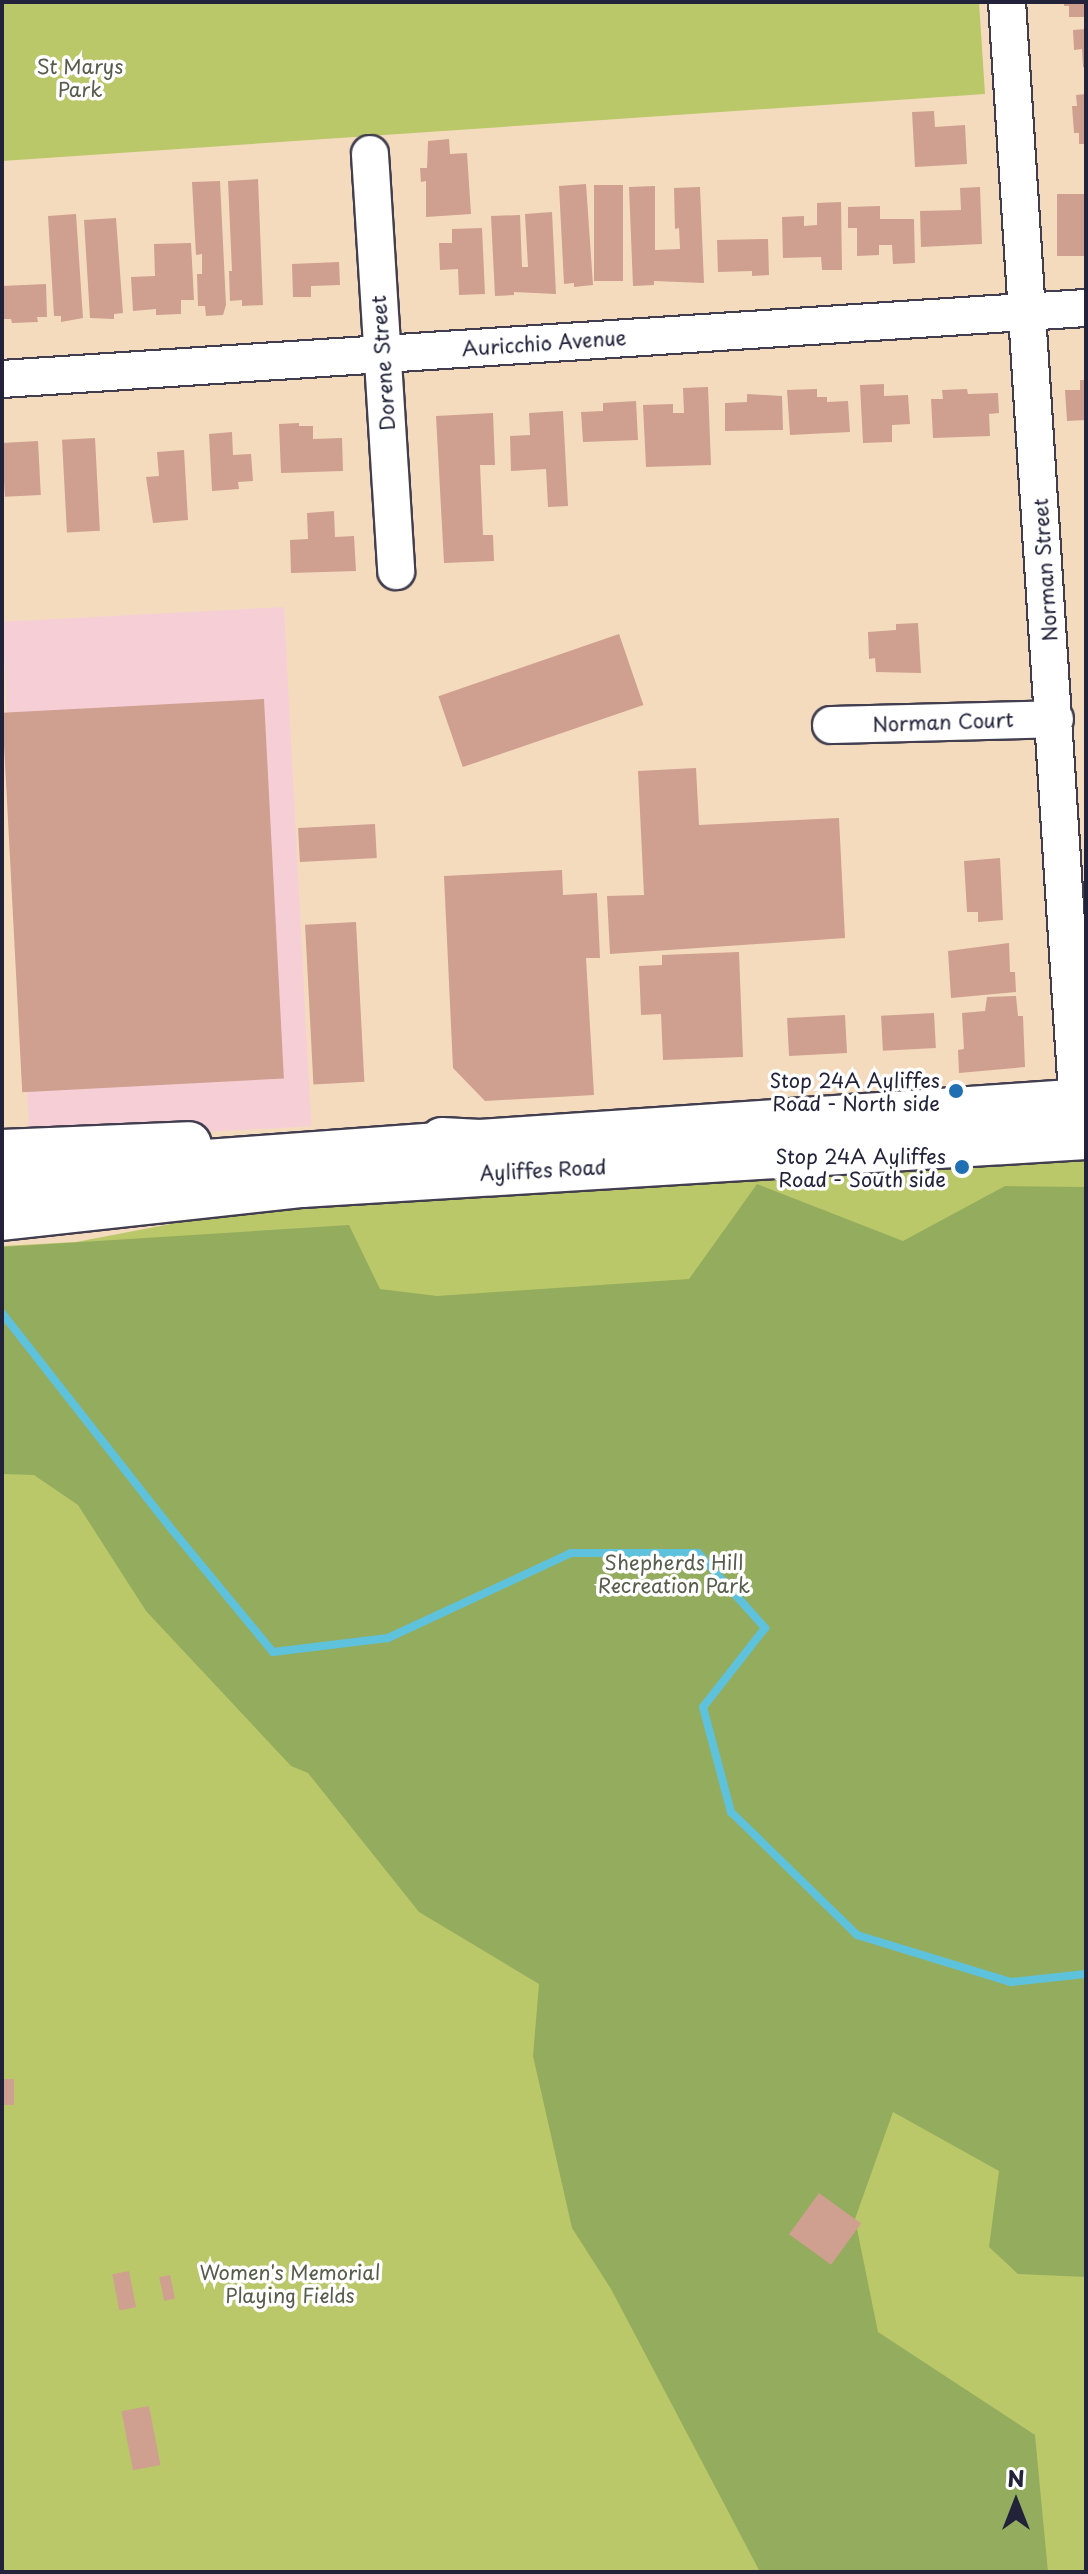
<!DOCTYPE html>
<style>
body{margin:0}
#map{position:relative;width:1088px;height:2574px;overflow:hidden;background:#f4dbbe;font-family:"Playpen Sans",sans-serif}
div>[style]{position:absolute}
[style*='--x']{left:calc(var(--x)*1px);top:calc(var(--y)*1px);width:calc(var(--w)*1px);rotate:calc(var(--a)*1deg)}
.built>*{inset:0;background:#f6cfd6;transform-origin:0 0}
.green>*{inset:0;background:#bbc869}
.forest>*{inset:0;background:#94ac5d}
.stream>*{height:8px;margin:-4px;padding:0 4px;transform-origin:4px;border-radius:4px;background:#5fc2dd}
.building>*{inset:0;background:#cf9f8f;transform-origin:0 0}
.roads{filter:drop-shadow(2px 0 #423e4f) drop-shadow(-2px 0 #423e4f) drop-shadow(0 2px #423e4f) drop-shadow(0 -2px #423e4f)}
.minor>*{height:36px;margin:-18px;padding:0 18px;transform-origin:18px;border-radius:18px;background:#fff}
.major>*{height:44px;margin:-22px;padding:0 22px;transform-origin:22px;border-radius:22px;background:#fff}
.highway>*{height:44px;margin:-22px;padding:0 22px;transform-origin:22px;border-radius:22px;background:#fff}
.dots>*{width:22px;height:22px;translate:-50% -50%;box-sizing:border-box;border:4px solid #fff;border-radius:50%}
span{translate:-50% -50%;white-space:nowrap;text-align:center;line-height:1.15;-webkit-text-stroke:7px #fff;paint-order:stroke}
.park-label{font-size:20px;color:#585c4b}
.street-label{font-size:20px;color:#22223b}
.poi-label{font-size:20px;color:#22223b}
.right{translate:-100% -50%;text-align:right}
.frame{position:absolute;inset:0;border:4px solid #22223b;pointer-events:none}
.north{position:absolute;left:976px;top:2462px;width:80px;height:80px;-webkit-text-stroke:6px #fff;paint-order:stroke;rotate:0deg;font-size:22px;font-weight:700;line-height:32px;text-align:center;color:#22223b}
.north::after{content:'';display:block;margin:auto;width:28px;height:36px;background:#22223b;clip-path:polygon(50% 0,100% 100%,50% 72%,0 100%)}
</style>
<div id="map">
<div class="built">
<i style="left:284px;top:607px;width:520px;height:282px;rotate:87deg"></i>
</div>
<div class="green">
<i style="clip-path:polygon(2px 2px,979px 2px,985px 94px,2px 161px)"></i>
<i style="clip-path:polygon(1086px 1137px,1086px 2572px,2px 2572px,2px 1246px,76px 1242px,417px 1177px)"></i>
</div>
<div class="forest">
<i style="clip-path:polygon(757px 1184px,903px 1241px,1005px 1186px,1086px 1187px,1086px 2277px,1018px 2274px,989px 2247px,999px 2171px,893px 2112px,855px 2219px,878px 2332px,1035px 2435px,1048px 2572px,760px 2572px,611px 2289px,572px 2228px,533px 2056px,539px 1984px,419px 1912px,308px 1773px,291px 1766px,146px 1611px,78px 1505px,34px 1475px,2px 1474px,2px 1247px,349px 1225px,380px 1289px,437px 1296px,689px 1279px)"></i>
</div>
<div class="stream">
<i style="--x:2;--y:1313;--w:271;--a:51.9"></i>
<i style="--x:169;--y:1526;--w:163;--a:50.5"></i>
<i style="--x:273;--y:1652;--w:116;--a:-6.9"></i>
<i style="--x:388;--y:1638;--w:202;--a:-24.9"></i>
<i style="--x:571;--y:1553;--w:127;--a:0"></i>
<i style="--x:698;--y:1553;--w:101;--a:48.2"></i>
<i style="--x:765;--y:1628;--w:100;--a:128.1"></i>
<i style="--x:703;--y:1707;--w:109;--a:75.1"></i>
<i style="--x:731;--y:1812;--w:176;--a:44.3"></i>
<i style="--x:857;--y:1935;--w:161;--a:17"></i>
<i style="--x:1011;--y:1982;--w:75;--a:-6.1"></i>
</div>
<div class="building">
<i style="clip-path:polygon(1064px 2px,1086px 2px,1086px 17px,1069px 17px,1069px 6px,1064px 6px)"></i>
<i style="clip-path:polygon(1086px 29px,1086px 67px,1083px 67px,1082px 49px,1074px 50px,1073px 30px)"></i>
<i style="clip-path:polygon(1086px 94px,1086px 144px,1079px 144px,1079px 133px,1074px 133px,1072px 106px,1077px 106px,1076px 95px)"></i>
<i style="clip-path:polygon(934px 111px,935px 127px,965px 125px,967px 164px,915px 167px,912px 112px)"></i>
<i style="clip-path:polygon(449px 139px,450px 154px,467px 153px,471px 214px,426px 217px,426px 181px,421px 182px,420px 168px,427px 168px,428px 141px)"></i>
<i style="clip-path:polygon(258px 179px,263px 305px,242px 306px,242px 300px,230px 301px,229px 271px,232px 271px,228px 181px)"></i>
<i style="clip-path:polygon(220px 181px,226px 305px,223px 315px,206px 316px,205px 306px,198px 306px,197px 274px,202px 274px,202px 254px,196px 255px,192px 182px)"></i>
<i style="clip-path:polygon(586px 184px,593px 285px,574px 287px,574px 283px,564px 284px,559px 186px)"></i>
<i style="left:594px;top:185px;width:29px;height:96px"></i>
<i style="clip-path:polygon(655px 186px,655px 250px,680px 249px,679px 228px,675px 229px,674px 188px,700px 187px,704px 283px,654px 281px,654px 285px,633px 286px,629px 187px)"></i>
<i style="clip-path:polygon(980px 187px,982px 244px,921px 247px,920px 211px,961px 210px,960px 188px)"></i>
<i style="left:1086px;top:194px;width:62px;height:29px;rotate:90deg"></i>
<i style="clip-path:polygon(841px 202px,842px 270px,822px 270px,821px 257px,783px 258px,782px 217px,804px 216px,804px 226px,817px 225px,817px 203px)"></i>
<i style="clip-path:polygon(880px 206px,880px 219px,914px 219px,915px 263px,893px 264px,892px 245px,879px 245px,879px 255px,857px 256px,857px 228px,848px 228px,848px 207px)"></i>
<i style="clip-path:polygon(552px 212px,556px 294px,514px 292px,514px 295px,495px 296px,491px 216px,520px 215px,522px 267px,528px 267px,525px 214px)"></i>
<i style="clip-path:polygon(76px 214px,83px 318px,61px 322px,61px 316px,54px 316px,48px 216px)"></i>
<i style="clip-path:polygon(116px 218px,123px 313px,114px 314px,114px 319px,90px 318px,84px 220px)"></i>
<i style="clip-path:polygon(482px 228px,485px 294px,459px 295px,458px 269px,440px 270px,439px 243px,452px 243px,452px 229px)"></i>
<i style="clip-path:polygon(768px 239px,769px 275px,752px 276px,752px 271px,718px 272px,717px 240px)"></i>
<i style="clip-path:polygon(191px 243px,194px 300px,181px 300px,181px 314px,156px 315px,156px 309px,133px 311px,131px 277px,155px 276px,154px 244px)"></i>
<i style="clip-path:polygon(339px 262px,340px 285px,311px 286px,311px 297px,293px 297px,292px 264px)"></i>
<i style="clip-path:polygon(46px 284px,47px 317px,37px 317px,38px 322px,12px 323px,11px 319px,2px 319px,2px 286px)"></i>
<i style="clip-path:polygon(1080px 380px,1086px 380px,1086px 420px,1067px 421px,1065px 390px,1080px 390px)"></i>
<i style="clip-path:polygon(884px 384px,884px 396px,908px 395px,910px 424px,892px 425px,892px 442px,863px 443px,860px 385px)"></i>
<i style="clip-path:polygon(708px 387px,711px 465px,646px 467px,643px 405px,673px 404px,673px 413px,684px 413px,683px 388px)"></i>
<i style="clip-path:polygon(817px 389px,817px 397px,827px 397px,827px 402px,848px 401px,850px 432px,790px 435px,787px 390px)"></i>
<i style="clip-path:polygon(967px 389px,968px 394px,998px 393px,999px 413px,989px 414px,990px 436px,933px 438px,931px 399px,943px 399px,942px 390px)"></i>
<i style="clip-path:polygon(747px 394px,782px 396px,783px 430px,725px 431px,725px 403px,747px 402px)"></i>
<i style="clip-path:polygon(636px 401px,638px 440px,583px 442px,581px 412px,603px 411px,603px 403px)"></i>
<i style="clip-path:polygon(563px 411px,568px 506px,548px 507px,546px 469px,511px 471px,510px 436px,530px 435px,529px 413px)"></i>
<i style="clip-path:polygon(493px 413px,495px 465px,480px 465px,483px 535px,493px 535px,494px 561px,444px 563px,436px 416px)"></i>
<i style="clip-path:polygon(299px 423px,299px 426px,313px 426px,313px 439px,342px 438px,343px 471px,281px 473px,279px 424px)"></i>
<i style="clip-path:polygon(232px 432px,233px 455px,251px 454px,253px 481px,238px 482px,239px 489px,212px 491px,209px 434px)"></i>
<i style="left:95px;top:438px;width:93px;height:33px;rotate:87deg"></i>
<i style="left:38px;top:441px;width:54px;height:36px;rotate:87deg"></i>
<i style="clip-path:polygon(184px 450px,188px 520px,153px 523px,146px 477px,159px 476px,157px 452px)"></i>
<i style="clip-path:polygon(334px 511px,335px 537px,354px 536px,356px 571px,291px 573px,290px 540px,308px 539px,307px 513px)"></i>
<i style="clip-path:polygon(918px 623px,921px 673px,876px 672px,875px 658px,869px 659px,868px 632px,896px 630px,896px 624px)"></i>
<i style="left:619px;top:634px;width:75px;height:191px;rotate:71deg"></i>
<i style="left:264px;top:699px;width:380px;height:262px;rotate:87deg"></i>
<i style="clip-path:polygon(696px 768px,699px 825px,839px 818px,845px 938px,610px 954px,607px 896px,644px 895px,638px 771px)"></i>
<i style="left:375px;top:824px;width:34px;height:77px;rotate:87deg"></i>
<i style="clip-path:polygon(1000px 858px,1003px 920px,978px 922px,978px 912px,967px 912px,964px 861px)"></i>
<i style="clip-path:polygon(562px 870px,563px 895px,597px 893px,600px 958px,586px 958px,594px 1095px,485px 1101px,453px 1068px,444px 876px)"></i>
<i style="left:356px;top:922px;width:160px;height:51px;rotate:87deg"></i>
<i style="clip-path:polygon(1009px 943px,1010px 972px,1015px 972px,1016px 992px,951px 998px,948px 951px)"></i>
<i style="clip-path:polygon(739px 952px,743px 1057px,663px 1060px,661px 1014px,641px 1015px,639px 966px,662px 965px,662px 955px)"></i>
<i style="clip-path:polygon(1016px 996px,1018px 1016px,1023px 1016px,1025px 1067px,959px 1073px,958px 1050px,964px 1049px,962px 1013px,985px 1011px,987px 997px)"></i>
<i style="left:934px;top:1013px;width:35px;height:53px;rotate:87deg"></i>
<i style="left:845px;top:1015px;width:38px;height:58px;rotate:87deg"></i>
<i style="left:4px;top:2079px;width:10px;height:26px"></i>
<i style="left:819px;top:2193px;width:52px;height:51px;rotate:36deg"></i>
<i style="left:129px;top:2271px;width:37px;height:17px;rotate:79deg"></i>
<i style="left:170px;top:2275px;width:24px;height:11px;rotate:78deg"></i>
<i style="left:149px;top:2406px;width:60px;height:28px;rotate:79deg"></i>
</div>
<div class="roads">
<div class="minor">
<i style="--x:1007;--y:2;--w:1126;--a:86.33"></i>
<i style="--x:370;--y:154;--w:418;--a:86.4"></i>
<i style="--x:2;--y:379;--w:1086;--a:-3.75"></i>
<i style="--x:831;--y:725;--w:224;--a:-1.5"></i>
</div>
<div class="major">
<i style="--x:442;--y:1140;--w:38;--a:3"></i>
<i style="--x:480;--y:1142;--w:607;--a:-3.87"></i>
<i style="--x:2;--y:1152;--w:187;--a:-2.4"></i>
<i style="--x:2;--y:1218;--w:302;--a:-6.3"></i>
<i style="--x:302;--y:1185;--w:785;--a:-3.5"></i>
</div>
<div class="highway">
<i style="--x:2;--y:1177;--w:479;--a:-4.2"></i>
</div>
</div>
<div class="dots">
<i style="left:956px;top:1091px;background:#1f6fb2"></i>
<i style="left:962px;top:1167px;background:#1f6fb2"></i>
</div>
<div class="park-label">
<span style="left:80px;top:78px">St Marys<br>Park</span>
<span style="left:674px;top:1574px">Shepherds Hill<br>Recreation Park</span>
<span style="left:290px;top:2284px">Women's Memorial<br>Playing Fields</span>
</div>
<div class="street-label">
<span style="left:544px;top:343px;rotate:-4deg">Auricchio Avenue</span>
<span style="left:383px;top:363px;rotate:-94deg">Dorene Street</span>
<span style="left:1045px;top:570px;rotate:-94deg">Norman Street</span>
<span style="left:943px;top:722px;rotate:-2deg">Norman Court</span>
<span style="left:543px;top:1170px;rotate:-3deg">Ayliffes Road</span>
</div>
<div class="poi-label">
<span class="right" style="left:940px;top:1092px">Stop 24A Ayliffes<br>Road - North side</span>
<span class="right" style="left:946px;top:1168px">Stop 24A Ayliffes<br>Road - South side</span>
</div>
<div class="frame"></div>
<div class="north">N</div>
</div>
